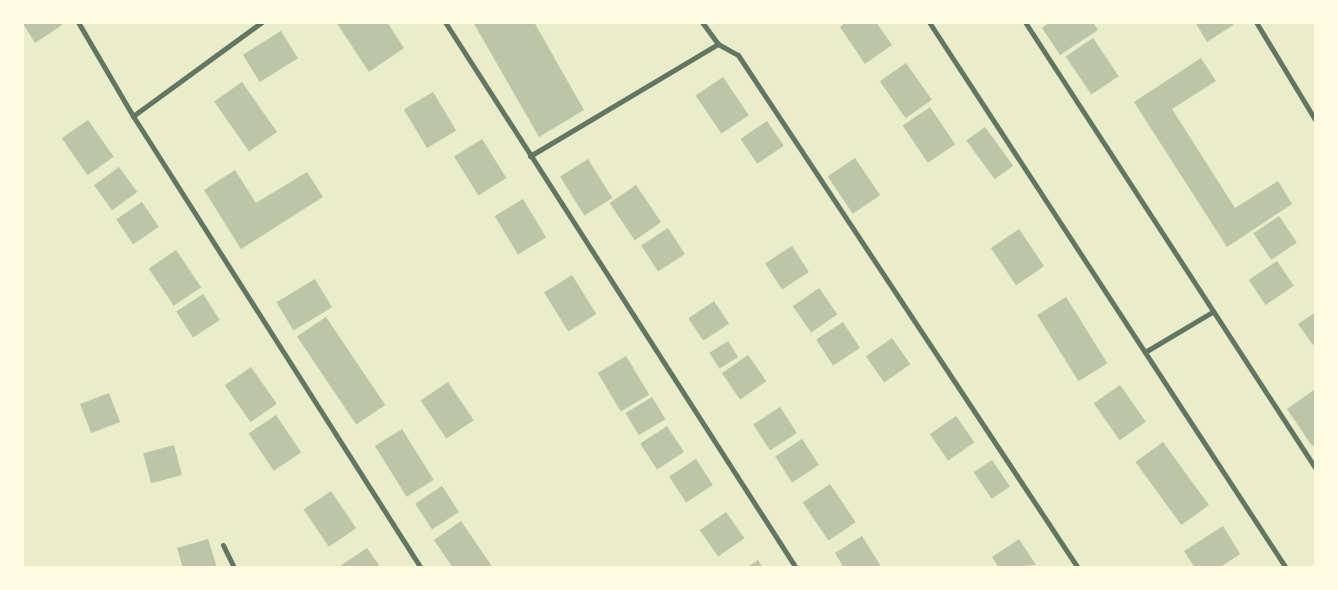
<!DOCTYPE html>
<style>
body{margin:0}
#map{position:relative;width:1338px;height:590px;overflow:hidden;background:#e9edc9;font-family:Mulish,sans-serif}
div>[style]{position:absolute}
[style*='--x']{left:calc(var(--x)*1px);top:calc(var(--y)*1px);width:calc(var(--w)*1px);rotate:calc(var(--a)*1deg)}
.building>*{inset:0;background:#bcc5a7;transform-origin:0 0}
.minor>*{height:5px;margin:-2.5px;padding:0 2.5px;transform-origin:2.5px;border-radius:2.5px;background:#617663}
span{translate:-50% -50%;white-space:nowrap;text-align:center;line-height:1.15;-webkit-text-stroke:5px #fefae0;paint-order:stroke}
.frame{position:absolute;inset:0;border:24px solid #fefae0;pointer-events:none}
</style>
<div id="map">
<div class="building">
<i style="clip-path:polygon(22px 22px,61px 22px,62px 25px,35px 43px)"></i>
<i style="clip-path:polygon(336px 22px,387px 22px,404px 48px,369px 72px)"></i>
<i style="clip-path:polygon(473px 22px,534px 22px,584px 110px,539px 137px)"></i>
<i style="clip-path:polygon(846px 22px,876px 22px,892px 45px,865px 64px,840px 27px)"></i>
<i style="clip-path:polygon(1050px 22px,1093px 22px,1098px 30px,1060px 55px,1042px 28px)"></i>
<i style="clip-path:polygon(1195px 22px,1232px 22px,1233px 25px,1207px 42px)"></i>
<i style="left:281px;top:31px;width:32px;height:45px;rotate:58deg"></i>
<i style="left:1093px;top:38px;width:46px;height:33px;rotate:56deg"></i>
<i style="clip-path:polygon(1201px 58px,1216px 81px,1172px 109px,1235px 208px,1278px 181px,1292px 204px,1227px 247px,1134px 102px)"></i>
<i style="left:906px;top:63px;width:45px;height:32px;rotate:55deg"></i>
<i style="left:723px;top:77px;width:46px;height:33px;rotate:56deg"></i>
<i style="left:242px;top:82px;width:61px;height:34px;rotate:55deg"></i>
<i style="left:433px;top:92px;width:45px;height:34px;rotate:59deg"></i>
<i style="left:930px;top:107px;width:45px;height:33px;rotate:56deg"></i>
<i style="left:88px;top:120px;width:45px;height:32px;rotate:55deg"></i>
<i style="left:767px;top:121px;width:30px;height:32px;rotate:56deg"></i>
<i style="left:985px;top:127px;width:48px;height:23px;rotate:54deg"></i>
<i style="left:482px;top:139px;width:46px;height:33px;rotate:58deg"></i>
<i style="left:855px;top:158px;width:45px;height:33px;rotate:56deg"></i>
<i style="left:588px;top:159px;width:46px;height:33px;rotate:58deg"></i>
<i style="left:119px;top:167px;width:31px;height:31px;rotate:54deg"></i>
<i style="clip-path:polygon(235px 170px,256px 203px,307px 172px,323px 197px,241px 249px,204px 190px)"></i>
<i style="left:636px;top:185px;width:45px;height:32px;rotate:56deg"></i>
<i style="left:523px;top:199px;width:45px;height:33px;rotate:59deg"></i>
<i style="left:142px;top:202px;width:30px;height:31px;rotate:56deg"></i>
<i style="left:1279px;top:216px;width:32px;height:31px;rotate:56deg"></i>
<i style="left:668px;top:228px;width:31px;height:32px;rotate:57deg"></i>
<i style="left:1019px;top:229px;width:45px;height:34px;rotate:56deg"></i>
<i style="left:792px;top:246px;width:31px;height:32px;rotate:57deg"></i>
<i style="left:176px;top:250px;width:45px;height:33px;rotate:56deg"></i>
<i style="left:1277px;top:261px;width:30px;height:34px;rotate:56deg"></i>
<i style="left:572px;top:275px;width:46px;height:33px;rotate:58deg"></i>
<i style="left:315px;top:279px;width:33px;height:45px;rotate:59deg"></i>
<i style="left:819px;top:288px;width:32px;height:32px;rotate:55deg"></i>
<i style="left:203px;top:294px;width:31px;height:32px;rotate:57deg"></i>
<i style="left:1066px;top:297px;width:78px;height:34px;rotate:58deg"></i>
<i style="left:714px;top:301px;width:27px;height:31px;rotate:56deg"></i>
<i style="clip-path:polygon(1316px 312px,1316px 349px,1298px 324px)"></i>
<i style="left:326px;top:317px;width:106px;height:35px;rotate:56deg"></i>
<i style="left:843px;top:322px;width:31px;height:32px;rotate:57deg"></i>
<i style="left:892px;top:338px;width:32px;height:32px;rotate:55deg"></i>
<i style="left:728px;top:341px;width:19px;height:22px;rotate:58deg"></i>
<i style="left:748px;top:355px;width:32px;height:32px;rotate:55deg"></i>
<i style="left:626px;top:356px;width:45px;height:33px;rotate:59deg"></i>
<i style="left:251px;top:367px;width:45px;height:32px;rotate:55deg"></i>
<i style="left:448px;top:382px;width:46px;height:33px;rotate:56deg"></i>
<i style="left:1120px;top:385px;width:45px;height:32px;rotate:55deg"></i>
<i style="clip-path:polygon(1314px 390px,1316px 444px,1312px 446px,1287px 409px)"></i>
<i style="left:109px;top:393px;width:31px;height:31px;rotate:69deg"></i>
<i style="left:652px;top:397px;width:26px;height:31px;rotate:59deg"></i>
<i style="left:780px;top:407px;width:31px;height:32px;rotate:57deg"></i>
<i style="left:276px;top:415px;width:45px;height:33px;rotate:56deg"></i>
<i style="left:956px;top:416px;width:32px;height:32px;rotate:55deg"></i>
<i style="left:667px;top:426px;width:31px;height:32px;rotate:57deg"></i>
<i style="left:402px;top:429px;width:60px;height:32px;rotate:58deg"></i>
<i style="left:802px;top:439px;width:31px;height:32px;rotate:57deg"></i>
<i style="left:1163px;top:442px;width:78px;height:34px;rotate:54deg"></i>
<i style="left:174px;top:445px;width:31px;height:32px;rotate:75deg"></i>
<i style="left:696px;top:459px;width:31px;height:32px;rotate:57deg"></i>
<i style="left:992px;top:460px;width:32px;height:22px;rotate:56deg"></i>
<i style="left:830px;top:484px;width:46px;height:33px;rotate:56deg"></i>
<i style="left:442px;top:486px;width:31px;height:32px;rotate:57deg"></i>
<i style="left:331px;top:491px;width:45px;height:33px;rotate:56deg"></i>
<i style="left:726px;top:512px;width:32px;height:32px;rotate:55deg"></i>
<i style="clip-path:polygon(461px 521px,493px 568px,453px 568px,434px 540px)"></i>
<i style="clip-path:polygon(1223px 526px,1240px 554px,1219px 568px,1195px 568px,1184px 551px)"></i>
<i style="clip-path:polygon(862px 536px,882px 568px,844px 568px,835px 553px)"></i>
<i style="clip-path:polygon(208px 539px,217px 568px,183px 568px,177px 548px)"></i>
<i style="clip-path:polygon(1019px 539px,1036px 565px,999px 568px,992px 557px)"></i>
<i style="clip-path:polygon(367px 548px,381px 568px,341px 568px,340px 566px)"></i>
<i style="clip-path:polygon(758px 560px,763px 568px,746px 568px)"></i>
</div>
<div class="minor">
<i style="--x:78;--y:22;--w:109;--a:59.7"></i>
<i style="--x:133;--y:116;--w:536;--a:57.5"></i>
<i style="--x:445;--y:22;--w:649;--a:57.26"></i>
<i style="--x:702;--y:22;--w:27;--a:54"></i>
<i style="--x:718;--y:44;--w:23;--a:29"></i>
<i style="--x:738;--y:55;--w:615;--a:56.46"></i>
<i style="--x:929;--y:22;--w:652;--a:56.82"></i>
<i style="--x:1025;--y:22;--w:533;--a:56.94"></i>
<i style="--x:1256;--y:22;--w:116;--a:58.8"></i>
<i style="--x:133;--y:116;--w:160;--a:-36.1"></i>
<i style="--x:530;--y:156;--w:219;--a:-30.8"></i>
<i style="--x:1145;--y:352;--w:78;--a:-30.8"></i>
<i style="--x:223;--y:545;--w:25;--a:64"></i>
</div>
<div class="frame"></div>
</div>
